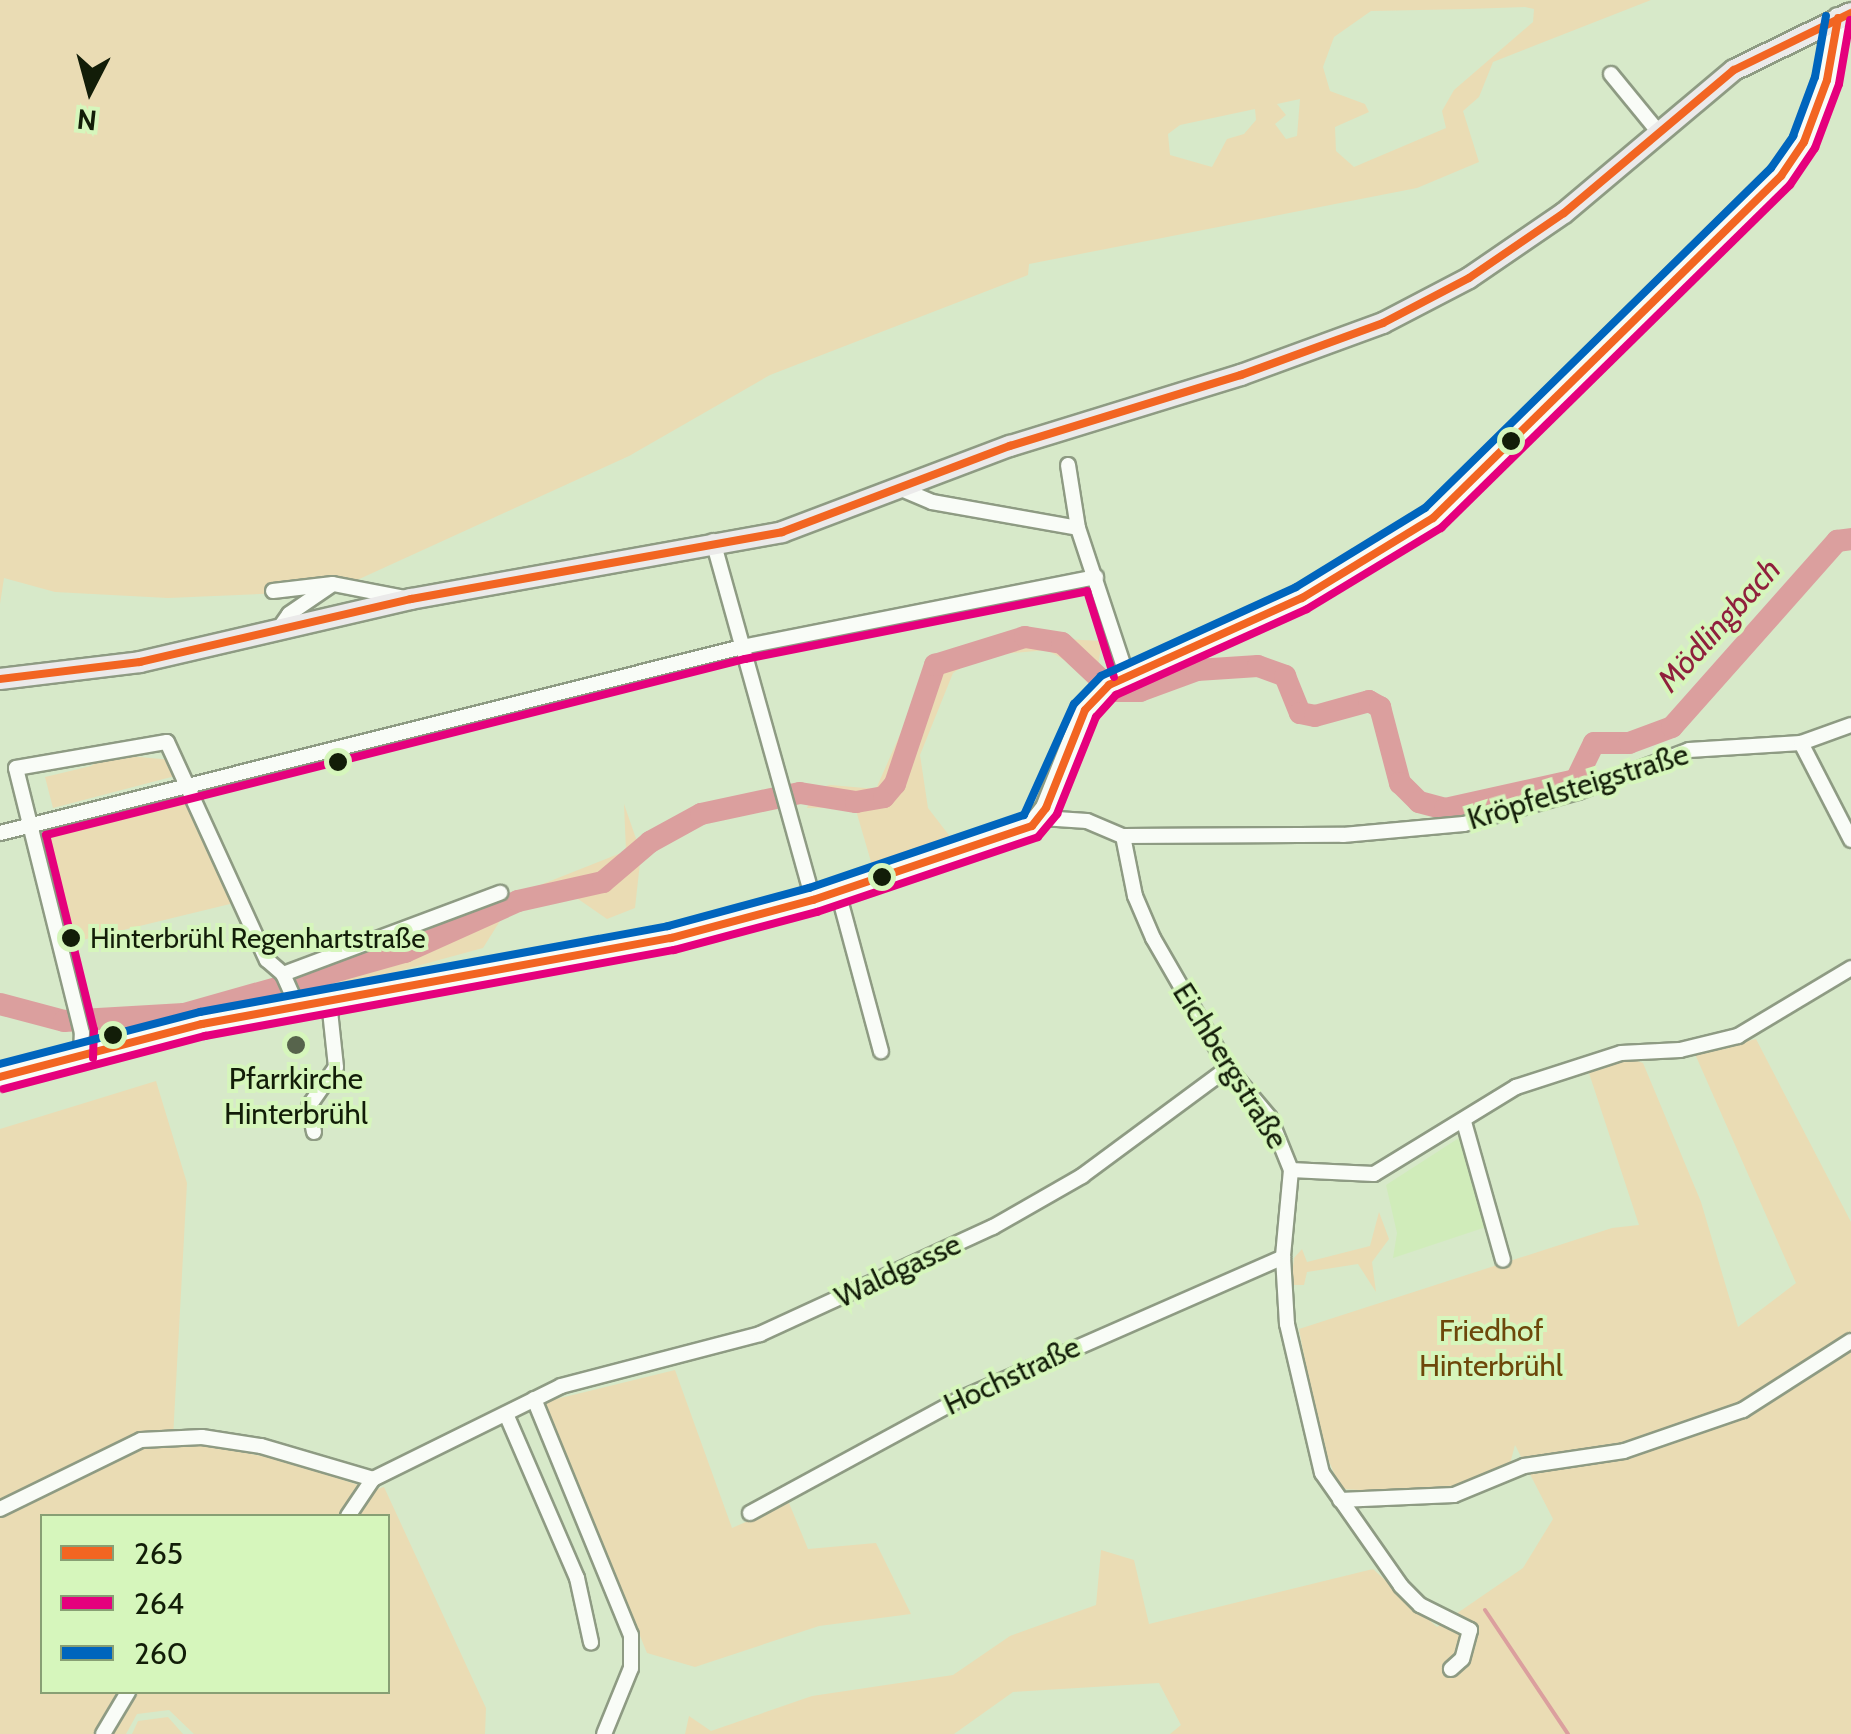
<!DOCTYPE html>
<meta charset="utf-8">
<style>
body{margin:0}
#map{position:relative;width:1851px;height:1734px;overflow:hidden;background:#d7e9c9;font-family:Cabin,sans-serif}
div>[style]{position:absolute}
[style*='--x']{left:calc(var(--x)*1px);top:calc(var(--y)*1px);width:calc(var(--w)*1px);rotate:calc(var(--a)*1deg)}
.built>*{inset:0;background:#d0ecba}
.green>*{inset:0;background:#eadcb4}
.stream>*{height:4px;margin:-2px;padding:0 2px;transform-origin:2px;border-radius:2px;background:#db9f9e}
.river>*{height:22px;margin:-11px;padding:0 11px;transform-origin:11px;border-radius:11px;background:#db9f9e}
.roads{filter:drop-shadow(2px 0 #8e9b83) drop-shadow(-2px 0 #8e9b83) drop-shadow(0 2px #8e9b83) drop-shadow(0 -2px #8e9b83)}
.street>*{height:14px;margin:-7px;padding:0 7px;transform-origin:7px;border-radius:7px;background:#f9fcf7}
.secondary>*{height:20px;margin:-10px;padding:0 10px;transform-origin:10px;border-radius:10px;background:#f9fcf7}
.primary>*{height:20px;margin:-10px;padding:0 10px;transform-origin:10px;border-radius:10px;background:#ebeaea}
.bus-1>*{height:8px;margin:-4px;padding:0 4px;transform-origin:4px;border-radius:4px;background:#f26522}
.bus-2>*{height:8px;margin:-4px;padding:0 4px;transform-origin:4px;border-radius:4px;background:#e5007d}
.bus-3>*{height:8px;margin:-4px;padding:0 4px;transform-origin:4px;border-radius:4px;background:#0065bd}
.dots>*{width:28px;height:28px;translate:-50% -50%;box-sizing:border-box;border:5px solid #d6f6bc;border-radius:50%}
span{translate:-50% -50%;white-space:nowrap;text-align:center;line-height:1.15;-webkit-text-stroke:8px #d6f6bc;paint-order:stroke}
.bus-label{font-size:28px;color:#121d08}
.left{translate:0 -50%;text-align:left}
.street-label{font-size:30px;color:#121d08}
.poi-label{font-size:30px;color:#121d08}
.park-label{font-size:30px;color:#6d470a}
.water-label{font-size:32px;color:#8f203c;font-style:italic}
.legend{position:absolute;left:40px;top:1514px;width:350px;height:180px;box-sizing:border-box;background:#d6f6bc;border:2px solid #889f74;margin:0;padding:12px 18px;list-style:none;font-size:30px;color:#121d08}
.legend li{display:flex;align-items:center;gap:20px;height:50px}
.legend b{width:50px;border:2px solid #889f74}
.north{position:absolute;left:40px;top:40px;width:100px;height:100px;-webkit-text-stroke:8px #d6f6bc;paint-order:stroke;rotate:186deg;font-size:28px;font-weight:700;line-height:40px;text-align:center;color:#121d08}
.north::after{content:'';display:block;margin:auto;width:35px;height:45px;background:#121d08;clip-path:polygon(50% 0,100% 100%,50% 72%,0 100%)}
</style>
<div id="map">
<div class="built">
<i style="clip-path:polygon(1462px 1136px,1489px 1226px,1393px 1258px,1397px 1233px,1386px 1185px)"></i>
</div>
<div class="green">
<i style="clip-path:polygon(evenodd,0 0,1651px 0,1493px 62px,1479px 97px,1463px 111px,1479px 162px,1417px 188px,1029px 264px,1028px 275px,770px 375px,629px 456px,333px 591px,168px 598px,55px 592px,4px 578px,0 604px,0 0,1468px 9px,1525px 7px,1534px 9px,1533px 22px,1454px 90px,1442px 111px,1446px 128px,1354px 167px,1336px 151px,1335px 127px,1369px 112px,1365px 104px,1330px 91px,1323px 67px,1334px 37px,1371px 11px,1468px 9px,0 0,1300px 99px,1297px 136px,1286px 139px,1275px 124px,1286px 115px,1277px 104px,1300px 99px,0 0,1255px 109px,1256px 120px,1244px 134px,1227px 139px,1212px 167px,1170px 155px,1168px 134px,1180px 125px,1255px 109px)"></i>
<i style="clip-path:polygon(1044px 638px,1102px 641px,1096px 678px,1047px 650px,978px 656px,953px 673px,920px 755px,928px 808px,955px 843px,874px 872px,855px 807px,807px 808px,815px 789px,830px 785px,876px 789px,932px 662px)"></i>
<i style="clip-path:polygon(107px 754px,172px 760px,179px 775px,53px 808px,45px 777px,91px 766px)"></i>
<i style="clip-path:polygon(187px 798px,234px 903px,74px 942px,45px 835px)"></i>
<i style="clip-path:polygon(624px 804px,641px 853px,635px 908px,607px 919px,568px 892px,510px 905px,483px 948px,314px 994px,297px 981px,626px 851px)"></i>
<i style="clip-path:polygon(1756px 1039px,1851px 1222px,1851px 1734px,1170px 1734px,1181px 1725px,1159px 1683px,1013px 1692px,954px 1734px,685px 1734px,689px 1716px,711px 1731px,812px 1696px,953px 1675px,1010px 1636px,1096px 1605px,1101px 1550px,1134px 1560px,1149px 1624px,1373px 1569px,1437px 1627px,1523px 1568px,1553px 1519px,1515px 1445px,1507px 1475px,1454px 1495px,1341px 1489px,1320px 1441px,1299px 1329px,1612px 1228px,1639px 1225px,1587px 1067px,1628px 1058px,1643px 1063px,1701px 1202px,1738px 1327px,1796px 1283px,1695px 1054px)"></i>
<i style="clip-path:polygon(evenodd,156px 1081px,187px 1183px,173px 1438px,290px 1462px,373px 1490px,384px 1487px,486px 1708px,485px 1734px,194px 1734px,169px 1710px,137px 1714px,126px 1734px,0 1734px,0 1129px,156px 1081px,42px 1516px,388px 1516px,388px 1692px,42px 1692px,42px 1516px)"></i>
<i style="clip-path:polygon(1379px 1212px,1389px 1239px,1372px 1262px,1376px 1292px,1358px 1264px,1307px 1272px,1304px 1285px,1291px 1285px,1294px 1258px,1302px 1249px,1307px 1262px,1370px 1246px)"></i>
<i style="clip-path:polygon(675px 1370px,732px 1528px,789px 1503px,808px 1549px,876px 1543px,911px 1614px,819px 1626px,695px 1667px,647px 1653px,544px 1402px)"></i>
<i style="clip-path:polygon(168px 1717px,183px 1734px,132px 1734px,138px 1721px)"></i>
</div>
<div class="stream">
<i style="--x:1485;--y:1610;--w:149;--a:56.2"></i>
</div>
<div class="river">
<i style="--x:0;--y:1004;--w:66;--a:14.9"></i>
<i style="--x:64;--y:1021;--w:120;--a:-3.3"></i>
<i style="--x:184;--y:1014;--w:230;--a:-15.7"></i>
<i style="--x:405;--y:952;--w:124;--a:-24.3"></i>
<i style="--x:518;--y:901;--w:87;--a:-12.6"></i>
<i style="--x:603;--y:882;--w:62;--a:-40.4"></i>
<i style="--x:650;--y:842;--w:58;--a:-28.8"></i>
<i style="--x:701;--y:814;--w:101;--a:-12"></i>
<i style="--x:800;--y:793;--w:57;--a:9.1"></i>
<i style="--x:856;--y:802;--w:28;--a:-10"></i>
<i style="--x:884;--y:797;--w:17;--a:-50"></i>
<i style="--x:895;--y:784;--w:126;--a:-71.4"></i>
<i style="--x:935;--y:665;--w:94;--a:-17.3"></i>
<i style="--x:1025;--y:637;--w:37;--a:9"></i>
<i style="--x:1062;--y:643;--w:70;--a:43.3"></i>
<i style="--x:1113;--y:691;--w:27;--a:0"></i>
<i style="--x:1140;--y:691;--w:61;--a:-20.2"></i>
<i style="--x:1197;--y:670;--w:61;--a:-3.8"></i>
<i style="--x:1258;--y:666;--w:29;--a:20"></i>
<i style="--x:1285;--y:676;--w:40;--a:68"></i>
<i style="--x:1300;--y:713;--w:15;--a:11"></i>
<i style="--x:1315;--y:716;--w:56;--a:-15.5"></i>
<i style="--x:1369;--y:701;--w:13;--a:29"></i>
<i style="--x:1380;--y:707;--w:79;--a:75.3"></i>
<i style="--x:1400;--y:783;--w:27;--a:45"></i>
<i style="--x:1419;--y:802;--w:27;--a:15"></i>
<i style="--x:1445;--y:809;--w:134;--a:-12.5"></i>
<i style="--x:1576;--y:780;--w:41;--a:-64.1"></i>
<i style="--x:1594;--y:743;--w:35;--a:0"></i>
<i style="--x:1629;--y:743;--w:46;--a:-20.4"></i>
<i style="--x:1672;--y:727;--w:249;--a:-48.4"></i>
<i style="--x:1837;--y:541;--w:14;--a:-8"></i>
</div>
<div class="roads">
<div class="street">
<i style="--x:1611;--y:74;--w:71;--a:50.7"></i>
<i style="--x:1068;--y:465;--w:64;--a:81"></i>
<i style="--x:1078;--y:528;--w:153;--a:71.7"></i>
<i style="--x:899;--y:488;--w:36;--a:23"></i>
<i style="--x:932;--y:502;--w:148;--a:10.1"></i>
<i style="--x:713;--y:541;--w:373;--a:74.4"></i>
<i style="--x:273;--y:591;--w:60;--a:-6.7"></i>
<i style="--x:333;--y:584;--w:78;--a:11"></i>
<i style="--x:278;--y:630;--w:19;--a:-55"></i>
<i style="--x:289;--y:614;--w:50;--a:-34.3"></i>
<i style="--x:1801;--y:743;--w:109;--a:62.7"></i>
<i style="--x:1042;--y:818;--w:45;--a:3.8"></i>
<i style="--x:1087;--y:821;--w:39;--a:23"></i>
<i style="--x:1123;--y:836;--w:220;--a:-0.3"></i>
<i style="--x:1343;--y:835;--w:121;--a:-5.2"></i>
<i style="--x:1464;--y:824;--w:118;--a:-15.7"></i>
<i style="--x:1578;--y:792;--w:119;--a:-20.7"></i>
<i style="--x:1689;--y:750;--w:112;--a:-3.6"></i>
<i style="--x:1801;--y:743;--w:53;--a:-19.8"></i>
<i style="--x:0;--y:833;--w:765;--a:-14.07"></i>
<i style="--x:742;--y:647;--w:361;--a:-11.2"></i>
<i style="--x:1123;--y:836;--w:61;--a:78.7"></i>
<i style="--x:1135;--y:896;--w:46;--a:66.8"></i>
<i style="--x:1153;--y:938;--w:150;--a:60"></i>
<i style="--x:1228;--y:1068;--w:65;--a:50"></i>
<i style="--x:1270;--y:1118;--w:56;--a:68"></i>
<i style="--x:1291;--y:1170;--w:87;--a:95.3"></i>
<i style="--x:1283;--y:1257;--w:67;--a:86.6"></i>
<i style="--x:1287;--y:1324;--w:153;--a:76.8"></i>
<i style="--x:1322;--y:1473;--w:138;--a:55"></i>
<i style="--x:1401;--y:1586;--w:27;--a:45"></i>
<i style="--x:1420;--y:1605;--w:56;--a:26.6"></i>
<i style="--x:1470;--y:1630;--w:30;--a:105"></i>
<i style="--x:1462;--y:1659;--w:15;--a:138"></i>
<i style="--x:838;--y:892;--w:165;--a:74.9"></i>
<i style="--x:283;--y:974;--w:232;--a:-20.5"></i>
<i style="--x:81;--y:1057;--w:24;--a:-88"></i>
<i style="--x:82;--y:1033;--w:273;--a:-104"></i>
<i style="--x:16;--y:768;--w:153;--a:-9.8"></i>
<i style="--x:167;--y:742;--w:240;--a:65.4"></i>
<i style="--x:267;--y:960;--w:21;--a:41"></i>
<i style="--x:283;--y:974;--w:35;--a:66"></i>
<i style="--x:1464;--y:1122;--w:143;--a:74.2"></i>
<i style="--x:314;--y:1132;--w:26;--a:-101"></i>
<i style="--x:309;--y:1106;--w:47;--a:-55.3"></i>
<i style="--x:336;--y:1067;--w:65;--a:-96.1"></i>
<i style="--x:1291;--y:1170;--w:83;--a:2.8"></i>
<i style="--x:1374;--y:1174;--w:167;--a:-31.5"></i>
<i style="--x:1516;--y:1087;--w:110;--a:-17.9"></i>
<i style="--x:1621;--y:1053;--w:59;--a:-2.9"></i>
<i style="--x:1680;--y:1050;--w:60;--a:-13.6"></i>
<i style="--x:1738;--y:1036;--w:132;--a:-31"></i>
<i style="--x:534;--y:1399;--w:255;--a:67.7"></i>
<i style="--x:631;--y:1635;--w:33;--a:90"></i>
<i style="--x:631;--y:1668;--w:71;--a:112.2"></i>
<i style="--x:506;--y:1414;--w:179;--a:66.6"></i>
<i style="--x:577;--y:1578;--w:66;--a:77.7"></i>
<i style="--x:1340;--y:1500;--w:114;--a:-2.5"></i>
<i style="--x:1454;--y:1495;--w:76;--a:-22.5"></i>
<i style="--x:1524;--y:1466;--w:101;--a:-8.5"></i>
<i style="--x:1624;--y:1451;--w:126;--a:-19"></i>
<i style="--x:1743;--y:1410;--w:128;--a:-32.6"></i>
<i style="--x:0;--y:1509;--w:157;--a:-26.1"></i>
<i style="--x:141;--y:1440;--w:61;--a:-2.8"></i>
<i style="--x:202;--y:1437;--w:60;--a:8.7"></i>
<i style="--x:261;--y:1446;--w:117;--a:16.4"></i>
<i style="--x:373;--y:1479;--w:210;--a:-26.3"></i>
<i style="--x:561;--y:1386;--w:206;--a:-14.6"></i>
<i style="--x:760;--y:1334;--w:256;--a:-24.7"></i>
<i style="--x:993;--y:1227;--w:103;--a:-29.8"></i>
<i style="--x:1082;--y:1176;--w:182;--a:-36.5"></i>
<i style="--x:750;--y:1513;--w:239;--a:-28.5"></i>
<i style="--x:960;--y:1399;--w:353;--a:-23.7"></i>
<i style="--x:348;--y:1516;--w:45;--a:-56"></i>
<i style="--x:103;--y:1734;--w:49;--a:-59.2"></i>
</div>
<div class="secondary">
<i style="--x:0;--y:1077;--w:209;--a:-14.7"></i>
<i style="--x:202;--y:1024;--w:477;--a:-10.4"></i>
<i style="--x:671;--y:938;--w:147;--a:-15"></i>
<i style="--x:813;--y:900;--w:231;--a:-18.7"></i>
<i style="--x:1032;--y:826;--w:23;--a:-52"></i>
<i style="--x:1046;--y:808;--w:105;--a:-68.3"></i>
<i style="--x:1085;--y:710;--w:35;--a:-46"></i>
<i style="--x:1109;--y:685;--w:212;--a:-24.3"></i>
<i style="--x:1302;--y:598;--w:153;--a:-31.4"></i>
<i style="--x:1433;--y:518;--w:488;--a:-44.5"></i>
<i style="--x:1781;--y:176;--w:41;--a:-55.9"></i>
<i style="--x:1804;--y:142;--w:66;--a:-69.6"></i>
<i style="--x:1827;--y:80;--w:63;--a:-79.9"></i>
</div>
<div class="primary">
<i style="--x:0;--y:679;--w:141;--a:-6.9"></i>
<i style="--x:140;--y:662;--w:278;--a:-13.1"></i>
<i style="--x:411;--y:599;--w:377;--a:-10.2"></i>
<i style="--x:782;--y:532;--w:244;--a:-20.7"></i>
<i style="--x:1010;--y:446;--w:242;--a:-17.1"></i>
<i style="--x:1241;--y:375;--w:151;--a:-20.1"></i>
<i style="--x:1383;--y:323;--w:97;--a:-27.6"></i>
<i style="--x:1469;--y:278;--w:115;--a:-34.4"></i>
<i style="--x:1564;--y:213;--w:222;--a:-40.1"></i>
<i style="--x:1734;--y:70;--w:130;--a:-26"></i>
</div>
</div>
<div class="bus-1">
<i style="--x:0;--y:679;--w:141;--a:-6.9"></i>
<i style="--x:140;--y:662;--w:278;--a:-13.1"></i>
<i style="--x:411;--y:599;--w:377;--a:-10.2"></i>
<i style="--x:782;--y:532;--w:244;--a:-20.7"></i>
<i style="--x:1010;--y:446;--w:242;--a:-17.1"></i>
<i style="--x:1241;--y:375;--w:151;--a:-20.1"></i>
<i style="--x:1383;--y:323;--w:97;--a:-27.6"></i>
<i style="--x:1469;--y:278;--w:115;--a:-34.4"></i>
<i style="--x:1564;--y:213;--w:222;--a:-40.1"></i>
<i style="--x:1734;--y:70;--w:130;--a:-26"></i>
<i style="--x:0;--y:1077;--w:209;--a:-14.7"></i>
<i style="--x:202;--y:1024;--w:477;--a:-10.4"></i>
<i style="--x:671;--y:938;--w:147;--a:-15"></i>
<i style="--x:813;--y:900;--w:231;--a:-18.7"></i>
<i style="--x:1032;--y:826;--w:23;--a:-52"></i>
<i style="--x:1046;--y:808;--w:105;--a:-68.3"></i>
<i style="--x:1085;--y:710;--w:35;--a:-46"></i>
<i style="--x:1109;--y:685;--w:212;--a:-24.3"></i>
<i style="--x:1302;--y:598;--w:153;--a:-31.4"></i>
<i style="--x:1433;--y:518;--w:488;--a:-44.5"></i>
<i style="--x:1781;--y:176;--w:41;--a:-55.9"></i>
<i style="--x:1804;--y:142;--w:66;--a:-69.6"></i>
<i style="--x:1827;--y:80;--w:63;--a:-79.9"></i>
</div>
<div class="bus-2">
<i style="--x:93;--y:1058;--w:28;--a:-88"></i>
<i style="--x:94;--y:1030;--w:201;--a:-103.8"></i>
<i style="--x:46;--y:835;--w:721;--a:-14.13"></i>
<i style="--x:745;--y:659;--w:349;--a:-11.2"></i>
<i style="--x:1087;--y:591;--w:90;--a:72.6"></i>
<i style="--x:3;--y:1089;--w:209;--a:-14.7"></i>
<i style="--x:205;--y:1036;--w:477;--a:-10.4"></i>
<i style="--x:674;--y:950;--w:148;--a:-14.9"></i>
<i style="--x:817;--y:912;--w:233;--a:-18.7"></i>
<i style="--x:1038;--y:837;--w:30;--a:-50"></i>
<i style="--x:1057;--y:814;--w:105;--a:-68.1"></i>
<i style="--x:1096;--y:717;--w:30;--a:-48"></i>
<i style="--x:1116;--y:695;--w:209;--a:-24.2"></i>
<i style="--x:1307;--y:609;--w:157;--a:-31.2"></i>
<i style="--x:1441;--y:528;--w:489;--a:-44.5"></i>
<i style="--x:1790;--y:185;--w:45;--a:-56"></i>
<i style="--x:1815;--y:148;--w:68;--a:-69.4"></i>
<i style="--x:1839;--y:84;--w:65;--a:-80.2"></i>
</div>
<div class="bus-3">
<i style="--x:0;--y:1064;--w:207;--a:-14.6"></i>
<i style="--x:200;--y:1012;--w:476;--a:-10.4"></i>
<i style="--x:668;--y:926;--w:146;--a:-15.1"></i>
<i style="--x:809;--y:888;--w:227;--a:-18.8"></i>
<i style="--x:1024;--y:815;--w:122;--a:-65.8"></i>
<i style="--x:1074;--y:704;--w:39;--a:-46"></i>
<i style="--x:1101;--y:676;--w:214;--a:-24.5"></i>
<i style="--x:1296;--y:587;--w:151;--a:-31.5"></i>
<i style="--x:1425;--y:508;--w:485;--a:-44.5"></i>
<i style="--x:1771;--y:168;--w:39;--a:-55"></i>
<i style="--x:1793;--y:136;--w:63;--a:-69.6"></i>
<i style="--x:1815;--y:77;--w:62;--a:-79.8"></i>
</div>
<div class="dots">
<i style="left:1511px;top:441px;background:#121d08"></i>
<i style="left:338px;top:762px;background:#121d08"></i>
<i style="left:882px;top:877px;background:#121d08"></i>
<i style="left:71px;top:938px;background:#121d08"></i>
<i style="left:113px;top:1035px;background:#121d08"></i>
<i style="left:296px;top:1045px;background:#57644c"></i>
</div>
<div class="bus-label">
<span class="left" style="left:90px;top:938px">Hinterbrühl Regenhartstraße</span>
</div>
<div class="street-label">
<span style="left:1578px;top:787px;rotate:-17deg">Kröpfelsteigstraße</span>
<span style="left:1230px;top:1066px;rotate:58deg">Eichbergstraße</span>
<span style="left:898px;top:1271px;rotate:-25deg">Waldgasse</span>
<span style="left:1012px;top:1376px;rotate:-25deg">Hochstraße</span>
</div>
<div class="poi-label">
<span style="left:296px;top:1096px">Pfarrkirche<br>Hinterbrühl</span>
</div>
<div class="park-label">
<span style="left:1491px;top:1348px">Friedhof<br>Hinterbrühl</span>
</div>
<div class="water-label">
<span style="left:1719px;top:625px;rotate:-48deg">Mödlingbach</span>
</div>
<ul class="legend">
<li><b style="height:12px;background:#f26522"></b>265</li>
<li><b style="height:12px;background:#e5007d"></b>264</li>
<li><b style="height:12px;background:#0065bd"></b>260</li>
</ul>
<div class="north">N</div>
</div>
